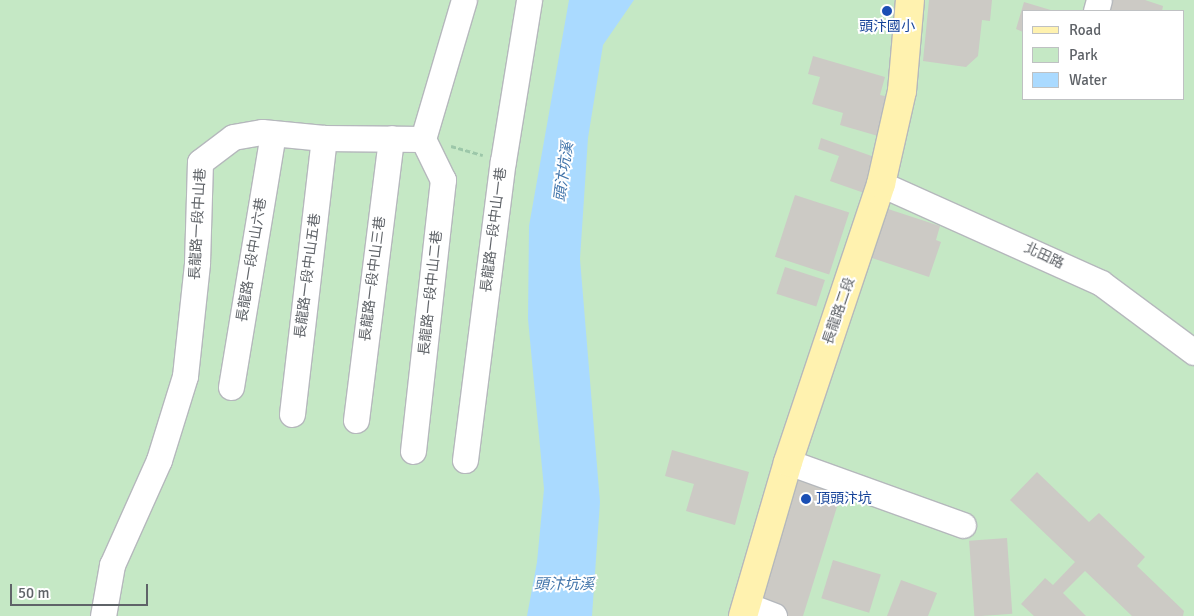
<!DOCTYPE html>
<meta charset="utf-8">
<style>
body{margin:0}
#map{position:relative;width:1194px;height:616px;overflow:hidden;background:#f1efe8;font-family:Signika,"Noto Sans TC",sans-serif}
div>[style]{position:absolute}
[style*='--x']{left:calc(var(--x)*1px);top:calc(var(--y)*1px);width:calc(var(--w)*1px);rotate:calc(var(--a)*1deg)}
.green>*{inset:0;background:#c5e8c5}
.water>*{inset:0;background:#aadaff}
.building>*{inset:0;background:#cccac5;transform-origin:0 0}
.path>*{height:3px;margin-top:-1.5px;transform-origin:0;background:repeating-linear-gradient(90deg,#9cc7a9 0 5px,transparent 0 7.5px)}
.roads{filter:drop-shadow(1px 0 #b5b8bc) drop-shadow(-1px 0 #b5b8bc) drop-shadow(0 1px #b5b8bc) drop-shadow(0 -1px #b5b8bc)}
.minor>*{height:25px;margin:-12.5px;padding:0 12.5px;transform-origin:12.5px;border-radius:12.5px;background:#fff}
.major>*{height:28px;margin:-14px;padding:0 14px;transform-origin:14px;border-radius:14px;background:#fff2af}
.dots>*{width:14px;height:14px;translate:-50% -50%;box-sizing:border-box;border:2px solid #fff;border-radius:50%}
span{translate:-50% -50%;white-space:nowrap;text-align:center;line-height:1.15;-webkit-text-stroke:4px #fff;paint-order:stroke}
.transit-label{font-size:14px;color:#164399}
.left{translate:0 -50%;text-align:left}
.street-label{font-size:14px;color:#5f6368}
.water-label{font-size:15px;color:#4174aa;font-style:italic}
.legend{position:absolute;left:1022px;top:10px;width:162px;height:90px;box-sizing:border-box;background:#fff;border:1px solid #bfc1c3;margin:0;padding:6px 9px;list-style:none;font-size:15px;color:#5f6368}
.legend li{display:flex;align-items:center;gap:10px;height:25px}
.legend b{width:25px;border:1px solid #bfc1c3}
.scale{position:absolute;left:10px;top:584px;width:138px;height:22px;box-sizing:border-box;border:2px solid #5f6368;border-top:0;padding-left:6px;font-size:15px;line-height:18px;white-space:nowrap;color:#5f6368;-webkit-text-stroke:4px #fff;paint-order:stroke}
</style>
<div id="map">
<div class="green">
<i style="clip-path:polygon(evenodd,0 0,1194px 0,1194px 616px,0 616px,0 0,1023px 11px,1183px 11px,1183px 99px,1023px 99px,1023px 11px)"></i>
</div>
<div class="water">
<i style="clip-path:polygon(569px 0,634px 0,603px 45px,588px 138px,580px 259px,600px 502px,592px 616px,527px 616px,537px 562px,544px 489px,528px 319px,529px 226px)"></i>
</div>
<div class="building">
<i style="clip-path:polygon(929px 0,992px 0,990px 21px,982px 20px,978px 56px,966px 67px,923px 61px)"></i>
<i style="clip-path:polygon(1109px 0,1145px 0,1163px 6px,1162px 11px,1110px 11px,1107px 8px)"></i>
<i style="clip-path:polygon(1024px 2px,1054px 11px,1023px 11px,1023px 32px,1016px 29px)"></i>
<i style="clip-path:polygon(813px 56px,885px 77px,880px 95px,889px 97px,885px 138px,840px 125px,843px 113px,812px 104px,820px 77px,808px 74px)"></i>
<i style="clip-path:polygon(821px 138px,880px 159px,867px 194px,830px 181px,839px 156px,818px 149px)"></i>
<i style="left:795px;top:195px;width:57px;height:65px;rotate:18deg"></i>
<i style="clip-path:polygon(885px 208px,940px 226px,936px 240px,941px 242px,929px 277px,869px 257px)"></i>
<i style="left:785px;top:267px;width:42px;height:28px;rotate:18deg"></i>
<i style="clip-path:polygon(672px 450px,749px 472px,735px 525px,686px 511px,694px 484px,665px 476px)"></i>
<i style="clip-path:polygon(1037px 472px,1089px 522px,1099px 513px,1145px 557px,1137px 566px,1184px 611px,1183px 616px,1132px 616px,1085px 571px,1063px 593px,1086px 616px,1034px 616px,1021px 604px,1045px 578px,1053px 585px,1075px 562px,1010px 500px)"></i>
<i style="clip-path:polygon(793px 479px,841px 494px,803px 616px,772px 616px,752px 610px)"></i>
<i style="left:1007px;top:538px;width:76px;height:38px;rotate:86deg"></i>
<i style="left:833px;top:560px;width:50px;height:40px;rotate:17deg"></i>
<i style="clip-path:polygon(901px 580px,937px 593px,928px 616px,887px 616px)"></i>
</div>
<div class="path">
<i style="--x:451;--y:146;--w:33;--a:16"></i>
</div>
<div class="roads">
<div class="minor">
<i style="--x:1096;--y:11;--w:11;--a:-75"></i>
<i style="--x:881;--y:184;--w:241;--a:24.2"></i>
<i style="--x:1101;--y:283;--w:116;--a:36.6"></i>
<i style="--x:231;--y:387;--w:257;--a:-80.6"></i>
<i style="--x:292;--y:414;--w:278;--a:-83.4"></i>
<i style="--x:356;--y:420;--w:284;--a:-82.9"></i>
<i style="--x:413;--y:451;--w:273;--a:-83.7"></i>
<i style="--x:443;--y:180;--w:46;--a:-116"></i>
<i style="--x:465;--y:460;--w:301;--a:-82.8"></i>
<i style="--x:503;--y:161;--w:163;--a:-80.8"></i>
<i style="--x:788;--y:462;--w:186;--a:19.8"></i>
<i style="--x:746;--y:605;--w:30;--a:21"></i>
<i style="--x:103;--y:616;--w:52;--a:-80"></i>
<i style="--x:112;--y:565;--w:115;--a:-65.9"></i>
<i style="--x:159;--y:460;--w:88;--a:-72.8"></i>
<i style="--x:185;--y:376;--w:114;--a:-83.9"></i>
<i style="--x:197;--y:263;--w:101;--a:-88.3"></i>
<i style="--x:200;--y:162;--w:41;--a:-37.1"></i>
<i style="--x:233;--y:137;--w:29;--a:-10"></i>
<i style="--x:262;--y:132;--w:62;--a:5.5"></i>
<i style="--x:324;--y:138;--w:99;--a:0.6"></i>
<i style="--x:423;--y:139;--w:145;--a:-73.6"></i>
</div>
<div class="major">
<i style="--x:743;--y:616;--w:160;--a:-73.7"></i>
<i style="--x:788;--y:462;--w:293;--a:-71.5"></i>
<i style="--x:881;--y:184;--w:95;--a:-77.3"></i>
<i style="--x:902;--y:91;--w:91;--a:-85"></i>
</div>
</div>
<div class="dots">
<i style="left:887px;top:11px;background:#1a4fb4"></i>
<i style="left:806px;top:499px;background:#1a4fb4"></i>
</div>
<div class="transit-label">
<span style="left:887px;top:27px">頭汴國小</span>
<span class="left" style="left:816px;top:499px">頂頭汴坑</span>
</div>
<div class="street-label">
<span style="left:198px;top:224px;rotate:-87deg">長龍路一段中山巷</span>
<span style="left:494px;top:230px;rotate:-83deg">長龍路一段中山一巷</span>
<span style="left:1044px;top:256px;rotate:25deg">北田路</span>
<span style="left:252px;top:260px;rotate:-81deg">長龍路一段中山六巷</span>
<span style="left:308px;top:276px;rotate:-83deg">長龍路一段中山五巷</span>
<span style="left:373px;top:279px;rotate:-83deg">長龍路一段中山三巷</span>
<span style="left:431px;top:293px;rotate:-84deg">長龍路一段中山二巷</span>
<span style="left:839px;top:311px;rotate:-71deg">長龍路二段</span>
</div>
<div class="water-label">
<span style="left:564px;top:172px;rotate:-82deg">頭汴坑溪</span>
<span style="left:564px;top:585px">頭汴坑溪</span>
</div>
<ul class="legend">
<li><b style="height:6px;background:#fff2af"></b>Road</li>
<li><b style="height:14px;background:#c5e8c5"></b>Park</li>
<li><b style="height:14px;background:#aadaff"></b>Water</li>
</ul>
<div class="scale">50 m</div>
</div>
